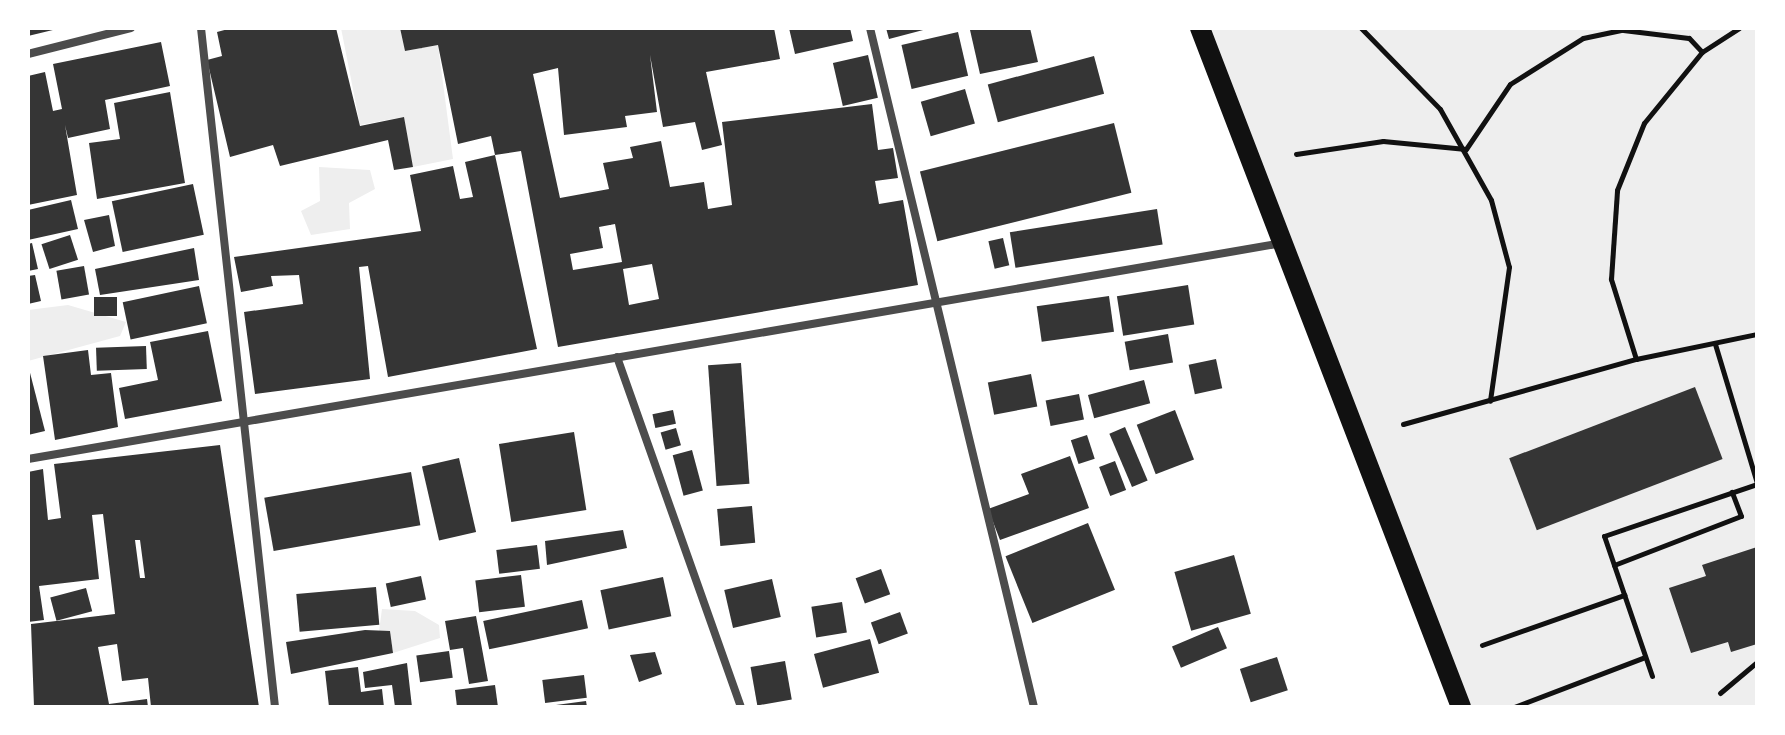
<!DOCTYPE html>
<style>
body{margin:0}
#map{position:relative;width:1785px;height:735px;overflow:hidden;background:#fff;font-family:"Titillium Web",sans-serif}
div>[style]{position:absolute}
[style*='--x']{left:calc(var(--x)*1px);top:calc(var(--y)*1px);width:calc(var(--w)*1px);rotate:calc(var(--a)*1deg)}
.green>*{inset:0;background:#eee}
.building>*{inset:0;background:#353535;transform-origin:0 0}
.path>*{height:5px;margin:-2.5px;padding:0 2.5px;transform-origin:2.5px;border-radius:2.5px;background:#111}
.minor>*{height:8px;margin:-4px;padding:0 4px;transform-origin:4px;border-radius:4px;background:#4c4c4c}
.primary>*{height:20px;margin:-10px;padding:0 10px;transform-origin:10px;border-radius:10px;background:#111}
span{translate:-50% -50%;white-space:nowrap;text-align:center;line-height:1.15;-webkit-text-stroke:8px #fff;paint-order:stroke}
.frame{position:absolute;inset:0;border:30px solid #fff;pointer-events:none}
</style>
<div id="map">
<div class="green">
<i style="clip-path:polygon(341px 28px,400px 28px,405px 51px,438px 45px,453px 159px,413px 167px,403px 117px,360px 125px)"></i>
<i style="clip-path:polygon(1200px 28px,1757px 28px,1757px 707px,1461px 707px)"></i>
<i style="clip-path:polygon(319px 167px,370px 170px,375px 189px,349px 203px,350px 229px,311px 235px,301px 211px,320px 201px)"></i>
<i style="clip-path:polygon(68px 305px,126px 322px,120px 336px,28px 361px,28px 310px)"></i>
<i style="clip-path:polygon(382px 609px,415px 611px,439px 625px,440px 638px,393px 653px,390px 631px,379px 631px)"></i>
</div>
<div class="building">
<i style="clip-path:polygon(28px 28px,57px 28px,57px 29px,28px 36px)"></i>
<i style="clip-path:polygon(232px 28px,336px 28px,360px 126px,404px 117px,413px 167px,394px 170px,388px 140px,280px 166px,273px 145px,230px 157px,207px 60px,222px 56px,217px 32px)"></i>
<i style="clip-path:polygon(evenodd,400px 28px,774px 28px,780px 59px,706px 72px,722px 145px,702px 150px,695px 122px,663px 127px,650px 55px,657px 112px,625px 116px,627px 127px,564px 135px,558px 68px,533px 74px,560px 198px,609px 189px,603px 163px,633px 158px,630px 147px,661px 141px,670px 187px,704px 182px,708px 209px,732px 205px,722px 122px,872px 104px,878px 150px,893px 148px,898px 178px,875px 181px,879px 204px,903px 200px,918px 285px,558px 347px,521px 151px,495px 155px,491px 136px,458px 144px,438px 45px,405px 51px,400px 28px,615px 224px,622px 262px,573px 270px,570px 254px,603px 248px,599px 227px,615px 224px,400px 28px,652px 264px,659px 299px,629px 305px,623px 269px,652px 264px)"></i>
<i style="clip-path:polygon(789px 28px,850px 28px,853px 41px,795px 54px)"></i>
<i style="clip-path:polygon(886px 28px,927px 28px,927px 29px,889px 39px)"></i>
<i style="clip-path:polygon(1030px 28px,1038px 62px,980px 74px,970px 30px)"></i>
<i style="left:958px;top:32px;width:45px;height:58px;rotate:77deg"></i>
<i style="clip-path:polygon(161px 42px,170px 86px,105px 100px,110px 129px,68px 138px,65px 125px,77px 195px,28px 205px,28px 76px,45px 72px,53px 111px,62px 109px,53px 64px)"></i>
<i style="left:868px;top:55px;width:44px;height:36px;rotate:77deg"></i>
<i style="left:1094px;top:56px;width:39px;height:110px;rotate:75deg"></i>
<i style="left:965px;top:89px;width:36px;height:46px;rotate:74deg"></i>
<i style="clip-path:polygon(170px 92px,185px 183px,97px 199px,89px 143px,120px 139px,114px 103px)"></i>
<i style="left:1114px;top:123px;width:72px;height:200px;rotate:76deg"></i>
<i style="clip-path:polygon(495px 155px,537px 349px,388px 377px,368px 266px,359px 267px,370px 379px,255px 394px,244px 312px,303px 304px,299px 275px,271px 276px,273px 286px,241px 292px,234px 257px,421px 231px,410px 175px,453px 166px,460px 199px,473px 197px,465px 162px)"></i>
<i style="left:193px;top:184px;width:52px;height:83px;rotate:78deg"></i>
<i style="clip-path:polygon(71px 200px,78px 229px,28px 240px,28px 210px)"></i>
<i style="left:1157px;top:209px;width:36px;height:149px;rotate:81deg"></i>
<i style="clip-path:polygon(109px 215px,115px 246px,93px 252px,84px 220px)"></i>
<i style="left:70px;top:235px;width:26px;height:30px;rotate:72deg"></i>
<i style="left:1003px;top:238px;width:28px;height:15px;rotate:77deg"></i>
<i style="clip-path:polygon(32px 243px,38px 269px,28px 271px,28px 244px)"></i>
<i style="clip-path:polygon(194px 248px,199px 280px,100px 295px,95px 269px)"></i>
<i style="left:84px;top:266px;width:29px;height:28px;rotate:80deg"></i>
<i style="clip-path:polygon(35px 275px,41px 301px,28px 304px,28px 276px)"></i>
<i style="left:1188px;top:285px;width:40px;height:72px;rotate:81deg"></i>
<i style="left:199px;top:286px;width:38px;height:78px;rotate:78deg"></i>
<i style="left:1109px;top:296px;width:36px;height:73px;rotate:82deg"></i>
<i style="left:94px;top:297px;width:23px;height:19px"></i>
<i style="clip-path:polygon(208px 331px,222px 401px,125px 419px,119px 388px,158px 380px,150px 342px)"></i>
<i style="left:1168px;top:334px;width:29px;height:44px;rotate:80deg"></i>
<i style="left:146px;top:346px;width:23px;height:50px;rotate:88deg"></i>
<i style="clip-path:polygon(88px 350px,91px 375px,111px 373px,118px 427px,55px 440px,43px 356px)"></i>
<i style="left:1216px;top:359px;width:30px;height:28px;rotate:78deg"></i>
<i style="left:741px;top:363px;width:121px;height:33px;rotate:86deg"></i>
<i style="clip-path:polygon(28px 365px,45px 431px,28px 435px)"></i>
<i style="left:1031px;top:374px;width:33px;height:44px;rotate:79deg"></i>
<i style="left:1144px;top:380px;width:24px;height:58px;rotate:75deg"></i>
<i style="left:1695px;top:387px;width:77px;height:199px;rotate:69deg"></i>
<i style="left:1079px;top:394px;width:26px;height:34px;rotate:79deg"></i>
<i style="left:673px;top:410px;width:14px;height:21px;rotate:78deg"></i>
<i style="left:1175px;top:410px;width:53px;height:41px;rotate:69deg"></i>
<i style="left:1125px;top:427px;width:58px;height:17px;rotate:67deg"></i>
<i style="left:676px;top:428px;width:18px;height:16px;rotate:74deg"></i>
<i style="left:574px;top:432px;width:79px;height:76px;rotate:81deg"></i>
<i style="left:1087px;top:435px;width:25px;height:17px;rotate:72deg"></i>
<i style="clip-path:polygon(evenodd,220px 445px,259px 707px,151px 707px,148px 678px,122px 681px,117px 644px,98px 647px,109px 704px,147px 699px,148px 707px,34px 707px,31px 624px,115px 614px,103px 514px,92px 515px,99px 579px,39px 586px,44px 620px,28px 622px,28px 472px,43px 469px,48px 520px,61px 518px,54px 464px,220px 445px,135px 540px,140px 540px,145px 578px,140px 578px,135px 540px)"></i>
<i style="left:692px;top:450px;width:42px;height:20px;rotate:75deg"></i>
<i style="clip-path:polygon(1070px 456px,1089px 508px,1000px 540px,988px 509px,1029px 494px,1021px 474px)"></i>
<i style="left:459px;top:458px;width:76px;height:38px;rotate:77deg"></i>
<i style="left:1115px;top:461px;width:31px;height:17px;rotate:69deg"></i>
<i style="left:411px;top:472px;width:54px;height:149px;rotate:80deg"></i>
<i style="left:752px;top:506px;width:37px;height:35px;rotate:85deg"></i>
<i style="left:1088px;top:523px;width:72px;height:89px;rotate:68deg"></i>
<i style="clip-path:polygon(623px 530px,627px 548px,547px 565px,545px 541px)"></i>
<i style="left:537px;top:545px;width:24px;height:41px;rotate:83deg"></i>
<i style="clip-path:polygon(1757px 547px,1757px 644px,1731px 652px,1728px 642px,1691px 653px,1669px 588px,1706px 576px,1702px 565px)"></i>
<i style="left:1234px;top:555px;width:61px;height:62px;rotate:74deg"></i>
<i style="left:881px;top:569px;width:27px;height:27px;rotate:70deg"></i>
<i style="left:521px;top:575px;width:32px;height:46px;rotate:83deg"></i>
<i style="left:421px;top:576px;width:24px;height:36px;rotate:78deg"></i>
<i style="left:663px;top:577px;width:40px;height:64px;rotate:78deg"></i>
<i style="left:772px;top:579px;width:39px;height:49px;rotate:77deg"></i>
<i style="left:376px;top:587px;width:38px;height:80px;rotate:85deg"></i>
<i style="left:86px;top:588px;width:24px;height:37px;rotate:75deg"></i>
<i style="left:582px;top:600px;width:29px;height:101px;rotate:78deg"></i>
<i style="left:842px;top:602px;width:31px;height:31px;rotate:81deg"></i>
<i style="left:900px;top:612px;width:23px;height:31px;rotate:70deg"></i>
<i style="clip-path:polygon(476px 616px,488px 681px,469px 684px,463px 648px,450px 650px,445px 621px)"></i>
<i style="left:1218px;top:627px;width:23px;height:50px;rotate:67deg"></i>
<i style="clip-path:polygon(365px 630px,390px 631px,393px 653px,291px 674px,286px 642px)"></i>
<i style="left:870px;top:639px;width:35px;height:58px;rotate:75deg"></i>
<i style="left:449px;top:651px;width:27px;height:33px;rotate:82deg"></i>
<i style="clip-path:polygon(655px 652px,662px 674px,639px 682px,630px 655px)"></i>
<i style="left:1277px;top:657px;width:35px;height:39px;rotate:72deg"></i>
<i style="left:785px;top:661px;width:39px;height:35px;rotate:80deg"></i>
<i style="clip-path:polygon(407px 663px,412px 707px,395px 707px,392px 685px,365px 688px,363px 672px)"></i>
<i style="clip-path:polygon(358px 667px,361px 692px,382px 689px,384px 707px,329px 707px,325px 671px)"></i>
<i style="left:584px;top:675px;width:23px;height:42px;rotate:83deg"></i>
<i style="clip-path:polygon(495px 685px,498px 707px,457px 707px,455px 690px)"></i>
<i style="clip-path:polygon(586px 701px,587px 707px,556px 707px,556px 705px)"></i>
</div>
<div class="path">
<i style="--x:1361;--y:28;--w:113;--a:45.7"></i>
<i style="--x:1440;--y:109;--w:104;--a:60.7"></i>
<i style="--x:1491;--y:200;--w:69;--a:75"></i>
<i style="--x:1509;--y:267;--w:135;--a:98.1"></i>
<i style="--x:1623;--y:30;--w:66;--a:6.9"></i>
<i style="--x:1689;--y:38;--w:19;--a:47"></i>
<i style="--x:1296;--y:154;--w:88;--a:-8.5"></i>
<i style="--x:1383;--y:141;--w:83;--a:5.5"></i>
<i style="--x:1466;--y:149;--w:78;--a:-55.9"></i>
<i style="--x:1510;--y:84;--w:86;--a:-32.2"></i>
<i style="--x:1583;--y:38;--w:40;--a:-12"></i>
<i style="--x:1715;--y:344;--w:145;--a:73.2"></i>
<i style="--x:1636;--y:359;--w:84;--a:-107.4"></i>
<i style="--x:1611;--y:279;--w:89;--a:-86.1"></i>
<i style="--x:1617;--y:190;--w:72;--a:-68.1"></i>
<i style="--x:1644;--y:123;--w:92;--a:-50.8"></i>
<i style="--x:1702;--y:52;--w:44;--a:-33"></i>
<i style="--x:1403;--y:424;--w:242;--a:-15.6"></i>
<i style="--x:1636;--y:359;--w:124;--a:-11.7"></i>
<i style="--x:1614;--y:565;--w:136;--a:-21.1"></i>
<i style="--x:1741;--y:516;--w:26;--a:-111"></i>
<i style="--x:1482;--y:645;--w:151;--a:-19.4"></i>
<i style="--x:1652;--y:676;--w:148;--a:-108.9"></i>
<i style="--x:1604;--y:536;--w:162;--a:-18.8"></i>
<i style="--x:1720;--y:693;--w:48;--a:-40"></i>
<i style="--x:1514;--y:707;--w:140;--a:-20.9"></i>
</div>
<div class="minor">
<i style="--x:201;--y:28;--w:683;--a:83.78"></i>
<i style="--x:870;--y:28;--w:699;--a:76.42"></i>
<i style="--x:28;--y:54;--w:106;--a:-14.2"></i>
<i style="--x:617;--y:357;--w:371;--a:70.5"></i>
<i style="--x:28;--y:459;--w:1272;--a:-9.77"></i>
</div>
<div class="primary">
<i style="--x:1200;--y:28;--w:727;--a:68.97"></i>
</div>
<div class="frame"></div>
</div>
